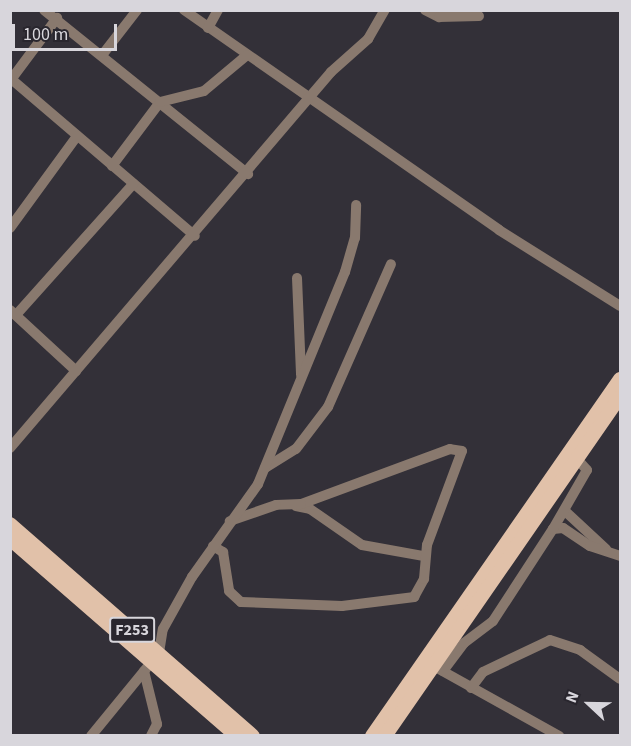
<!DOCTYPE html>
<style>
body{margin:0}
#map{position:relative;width:631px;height:746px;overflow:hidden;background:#333038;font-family:"Source Sans 3",sans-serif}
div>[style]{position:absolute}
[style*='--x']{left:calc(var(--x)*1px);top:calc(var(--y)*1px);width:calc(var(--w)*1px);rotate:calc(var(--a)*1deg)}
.minor>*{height:10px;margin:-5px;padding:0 5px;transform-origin:5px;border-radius:5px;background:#89796e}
.major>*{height:14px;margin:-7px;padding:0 7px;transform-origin:7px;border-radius:7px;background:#e1c1a9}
span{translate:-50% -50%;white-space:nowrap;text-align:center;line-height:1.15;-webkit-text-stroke:6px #29262e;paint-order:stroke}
.shield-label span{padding:2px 4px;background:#29262e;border:2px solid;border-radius:4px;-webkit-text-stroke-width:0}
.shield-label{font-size:16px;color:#d8d6dc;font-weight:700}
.frame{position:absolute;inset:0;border:12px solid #d8d6dc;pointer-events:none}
.north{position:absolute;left:559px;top:674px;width:60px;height:60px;-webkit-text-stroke:4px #29262e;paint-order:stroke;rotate:292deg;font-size:16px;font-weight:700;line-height:24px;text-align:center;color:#d8d6dc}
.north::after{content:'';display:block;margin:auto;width:21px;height:27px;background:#d8d6dc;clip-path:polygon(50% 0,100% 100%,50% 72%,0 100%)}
.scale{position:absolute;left:12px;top:24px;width:105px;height:27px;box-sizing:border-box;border:3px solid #d8d6dc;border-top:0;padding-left:8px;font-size:18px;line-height:21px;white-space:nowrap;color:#d8d6dc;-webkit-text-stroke:4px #29262e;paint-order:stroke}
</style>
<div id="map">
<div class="minor">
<i style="--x:44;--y:10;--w:262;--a:38.8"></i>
<i style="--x:184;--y:10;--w:384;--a:34.9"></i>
<i style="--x:499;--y:230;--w:143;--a:32.1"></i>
<i style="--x:425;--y:10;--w:16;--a:27"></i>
<i style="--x:439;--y:17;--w:40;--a:-1.4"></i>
<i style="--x:208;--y:28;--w:21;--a:-61"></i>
<i style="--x:103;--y:54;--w:56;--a:-52.3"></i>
<i style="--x:10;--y:78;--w:243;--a:40.5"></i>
<i style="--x:10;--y:81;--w:79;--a:-53.3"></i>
<i style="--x:112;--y:166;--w:80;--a:-53.1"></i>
<i style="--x:160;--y:102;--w:45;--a:-14"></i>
<i style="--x:204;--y:91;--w:56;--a:-39.9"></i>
<i style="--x:10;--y:228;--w:114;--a:-53.9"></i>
<i style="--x:297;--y:278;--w:97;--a:87.6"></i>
<i style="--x:10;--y:310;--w:90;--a:42.7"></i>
<i style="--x:16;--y:315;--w:176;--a:-48.2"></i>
<i style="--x:10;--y:448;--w:494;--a:-49.5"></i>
<i style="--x:331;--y:72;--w:50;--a:-41.7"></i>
<i style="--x:368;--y:39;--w:34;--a:-60"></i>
<i style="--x:265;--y:468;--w:36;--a:-32"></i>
<i style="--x:296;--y:449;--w:53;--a:-52.7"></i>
<i style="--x:328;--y:407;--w:156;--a:-66.2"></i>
<i style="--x:296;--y:506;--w:14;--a:12"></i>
<i style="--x:310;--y:509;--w:63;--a:34.7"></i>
<i style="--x:362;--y:545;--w:63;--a:10.1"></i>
<i style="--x:565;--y:511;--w:56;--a:42.8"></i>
<i style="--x:553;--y:529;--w:10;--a:-6"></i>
<i style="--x:563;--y:528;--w:32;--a:34"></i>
<i style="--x:590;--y:546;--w:32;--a:18"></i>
<i style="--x:213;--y:546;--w:12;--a:31"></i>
<i style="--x:223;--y:552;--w:39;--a:81"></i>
<i style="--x:229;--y:591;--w:16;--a:43"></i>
<i style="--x:241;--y:602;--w:101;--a:2.3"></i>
<i style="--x:342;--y:606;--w:73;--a:-7.1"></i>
<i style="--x:414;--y:597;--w:21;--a:-61"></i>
<i style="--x:424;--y:579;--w:34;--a:-85"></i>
<i style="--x:427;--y:545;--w:100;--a:-69.6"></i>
<i style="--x:462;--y:451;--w:12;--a:-171"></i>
<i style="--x:450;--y:449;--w:159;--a:159.7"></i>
<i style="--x:301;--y:504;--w:25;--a:178"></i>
<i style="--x:276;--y:505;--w:49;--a:160.8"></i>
<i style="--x:437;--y:668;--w:140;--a:29.1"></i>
<i style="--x:144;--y:671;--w:55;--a:76.2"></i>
<i style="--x:157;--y:724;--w:13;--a:117"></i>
<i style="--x:443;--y:671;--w:35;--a:-53"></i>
<i style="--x:464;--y:643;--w:36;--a:-37"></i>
<i style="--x:493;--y:621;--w:110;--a:-56.9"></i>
<i style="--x:553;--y:529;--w:68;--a:-60"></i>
<i style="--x:587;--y:470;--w:13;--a:-132"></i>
<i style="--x:471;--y:688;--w:20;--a:-53"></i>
<i style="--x:483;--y:672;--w:74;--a:-25.5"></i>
<i style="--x:550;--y:640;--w:32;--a:18"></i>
<i style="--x:580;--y:650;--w:49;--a:35.9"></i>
<i style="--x:91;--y:736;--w:107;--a:-50.7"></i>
<i style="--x:159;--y:653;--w:24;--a:-81"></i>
<i style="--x:163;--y:629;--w:60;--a:-60.9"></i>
<i style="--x:192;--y:577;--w:114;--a:-54.6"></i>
<i style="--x:258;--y:484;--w:229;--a:-67.7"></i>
<i style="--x:345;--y:272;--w:35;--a:-74"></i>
<i style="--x:355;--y:238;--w:33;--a:-88"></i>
</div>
<div class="major">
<i style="--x:10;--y:524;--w:322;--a:41.1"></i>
<i style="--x:10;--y:539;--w:301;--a:41"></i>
<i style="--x:372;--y:736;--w:435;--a:-55.2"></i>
<i style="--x:385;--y:736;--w:412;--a:-55.3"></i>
</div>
<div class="shield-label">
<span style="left:132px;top:630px">F253</span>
</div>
<div class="frame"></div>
<div class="north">N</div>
<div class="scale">100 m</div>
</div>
